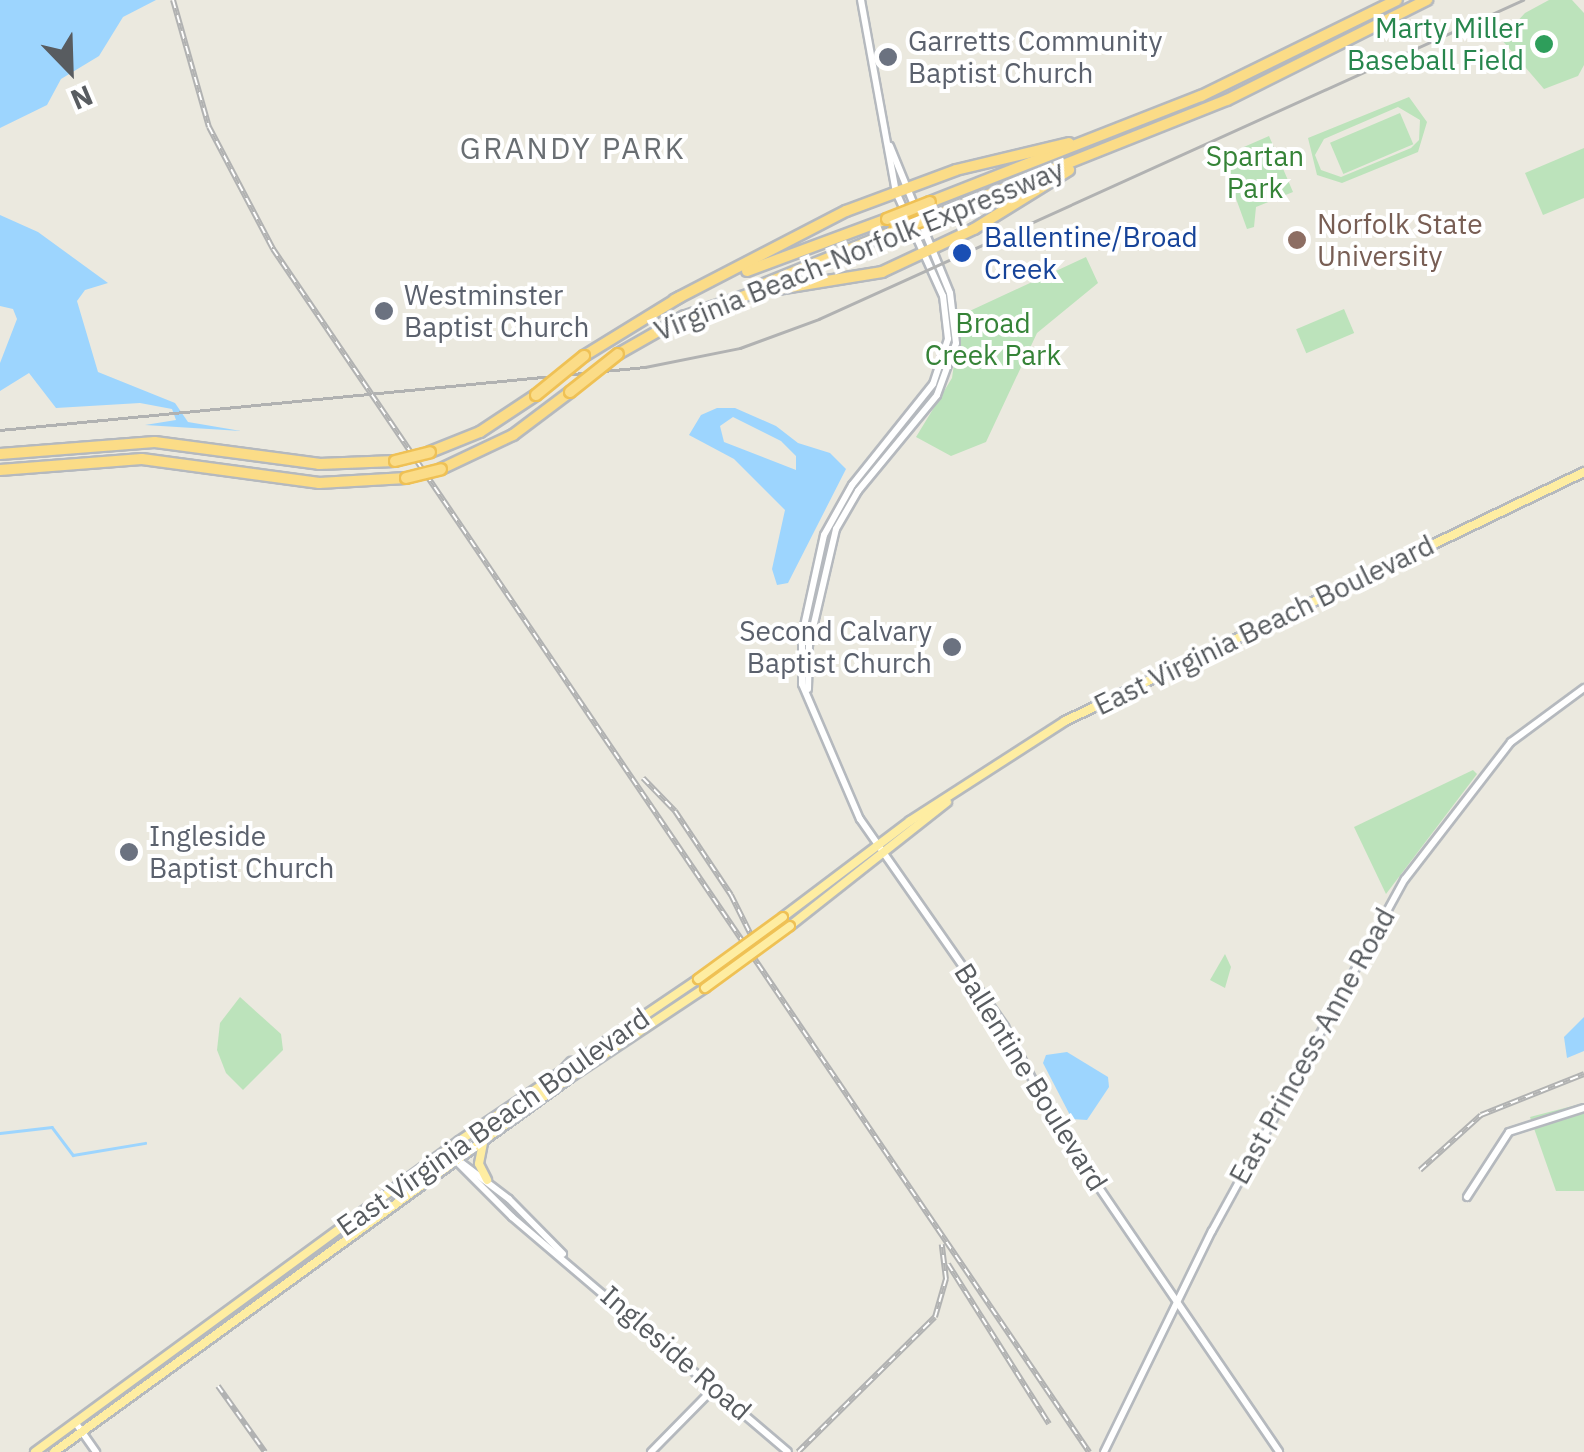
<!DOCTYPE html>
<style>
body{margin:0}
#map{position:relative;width:1584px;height:1452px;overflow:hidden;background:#ebe9df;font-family:"IBM Plex Sans",sans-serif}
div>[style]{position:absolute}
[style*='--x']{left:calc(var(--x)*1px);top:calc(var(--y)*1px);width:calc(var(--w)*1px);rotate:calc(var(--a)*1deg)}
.green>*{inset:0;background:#bce3bb;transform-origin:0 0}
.water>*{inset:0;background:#9dd5fe}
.stream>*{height:2.5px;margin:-1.25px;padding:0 1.25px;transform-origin:1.25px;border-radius:1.25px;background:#9dd5fe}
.roads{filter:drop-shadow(2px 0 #b5b9be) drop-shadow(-2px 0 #b5b9be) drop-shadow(0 2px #b5b9be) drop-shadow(0 -2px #b5b9be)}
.secondary>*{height:6px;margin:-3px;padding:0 3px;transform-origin:3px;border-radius:3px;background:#fff}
.primary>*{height:8px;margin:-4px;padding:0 4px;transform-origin:4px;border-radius:4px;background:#feeda2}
.highway>*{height:10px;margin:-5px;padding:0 5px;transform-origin:5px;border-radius:5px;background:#fbdc87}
.tram>*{height:2.5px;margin:-1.25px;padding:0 1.25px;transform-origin:1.25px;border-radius:1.25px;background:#b1b2b2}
.rail>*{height:6px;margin-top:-3px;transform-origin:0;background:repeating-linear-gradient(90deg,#fff 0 8px,#b1b2b2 0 16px);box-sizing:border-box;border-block:2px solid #b1b2b2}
.bridges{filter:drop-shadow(2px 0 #efc155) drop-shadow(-2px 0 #efc155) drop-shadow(0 2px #efc155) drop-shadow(0 -2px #efc155)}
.primary-bridge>*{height:8px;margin:-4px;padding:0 4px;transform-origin:4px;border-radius:4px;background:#feeda2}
.highway-bridge>*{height:10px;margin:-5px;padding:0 5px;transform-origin:5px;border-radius:5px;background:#fbdc87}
.dots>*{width:28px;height:28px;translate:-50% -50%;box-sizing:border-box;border:5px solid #fff;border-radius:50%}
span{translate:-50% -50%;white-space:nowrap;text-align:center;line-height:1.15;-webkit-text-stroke:8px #fff;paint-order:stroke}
.leisure-label{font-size:28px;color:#27864d}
.right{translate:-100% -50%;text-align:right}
.worship-label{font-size:28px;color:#5b616d}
.left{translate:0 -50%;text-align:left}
.park-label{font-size:28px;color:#358337}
.education-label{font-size:28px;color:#785e54}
.transit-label{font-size:28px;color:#164399}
.street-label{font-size:28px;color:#585c60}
.neighbourhood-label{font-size:30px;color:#696e72;letter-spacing:2.5px}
.north{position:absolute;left:20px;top:20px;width:100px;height:100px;-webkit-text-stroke:8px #fff;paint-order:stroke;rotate:157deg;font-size:28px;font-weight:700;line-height:40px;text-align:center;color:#585c60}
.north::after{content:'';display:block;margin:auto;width:35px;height:45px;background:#585c60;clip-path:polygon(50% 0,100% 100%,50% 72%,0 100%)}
</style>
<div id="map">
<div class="green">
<i style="clip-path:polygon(1549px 0,1572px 0,1584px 13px,1584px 65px,1578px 76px,1544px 89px,1501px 39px,1525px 13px)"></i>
<i style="clip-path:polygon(evenodd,1409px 97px,1427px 122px,1418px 152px,1342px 183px,1317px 175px,1308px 138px,1409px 97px,1398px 107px,1420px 120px,1419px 140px,1411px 148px,1341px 177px,1321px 170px,1315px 155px,1324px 139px,1398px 107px)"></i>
<i style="left:1400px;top:113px;width:34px;height:76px;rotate:67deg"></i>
<i style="clip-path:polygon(1269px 136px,1293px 192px,1256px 207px,1254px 227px,1247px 229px,1221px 157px)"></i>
<i style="clip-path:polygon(1584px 148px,1584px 198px,1543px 215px,1525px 173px)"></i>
<i style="clip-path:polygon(1086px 257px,1098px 283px,1037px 333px,986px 442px,951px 456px,916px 437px,952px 378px,961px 315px)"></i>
<i style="left:1344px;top:309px;width:26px;height:52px;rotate:67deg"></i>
<i style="clip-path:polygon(1473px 770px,1477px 774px,1386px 894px,1354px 827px)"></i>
<i style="clip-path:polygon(1225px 954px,1231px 967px,1225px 988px,1210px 980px)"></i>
<i style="clip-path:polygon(240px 997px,281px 1034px,283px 1050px,243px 1090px,226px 1073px,217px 1050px,220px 1023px)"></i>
<i style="clip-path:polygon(1584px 1103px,1584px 1191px,1556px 1191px,1530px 1117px)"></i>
</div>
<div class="water">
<i style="clip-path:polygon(0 0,156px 0,123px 17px,99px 56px,61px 79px,47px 105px,0 128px)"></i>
<i style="clip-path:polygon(0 215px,38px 232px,108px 283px,85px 290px,77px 301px,98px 372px,175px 403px,188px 422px,241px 431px,145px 425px,176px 420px,172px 409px,140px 403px,56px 408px,29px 373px,0 391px,0 363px,17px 319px,13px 309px,0 306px)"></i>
<i style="clip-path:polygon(evenodd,717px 408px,735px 408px,776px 426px,798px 443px,830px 453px,846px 469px,788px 583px,777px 585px,772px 569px,785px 510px,734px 459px,689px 435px,701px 415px,717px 408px,733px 417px,781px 441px,796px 456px,796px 470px,724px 442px,720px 426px,733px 417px)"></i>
<i style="clip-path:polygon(1584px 1017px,1584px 1051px,1567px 1058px,1564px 1037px)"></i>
<i style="clip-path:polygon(1067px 1052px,1108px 1077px,1109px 1087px,1087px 1120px,1072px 1119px,1043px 1063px,1046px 1055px)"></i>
</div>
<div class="stream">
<i style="--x:0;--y:1133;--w:52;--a:-6.6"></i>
<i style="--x:52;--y:1127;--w:35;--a:53"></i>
<i style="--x:73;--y:1155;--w:73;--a:-9.5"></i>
</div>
<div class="roads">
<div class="secondary">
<i style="--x:861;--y:0;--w:195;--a:79.7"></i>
<i style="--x:896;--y:192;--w:114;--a:65.7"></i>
<i style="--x:943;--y:296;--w:43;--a:83.4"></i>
<i style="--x:948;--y:339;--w:47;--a:108.4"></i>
<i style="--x:933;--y:384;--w:129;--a:128.7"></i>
<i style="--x:852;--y:485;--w:57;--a:119.2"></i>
<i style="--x:824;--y:535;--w:102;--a:102.4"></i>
<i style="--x:802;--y:635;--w:49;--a:90"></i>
<i style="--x:802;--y:684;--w:147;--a:66.8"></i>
<i style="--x:860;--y:819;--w:254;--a:55.1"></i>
<i style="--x:1005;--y:1027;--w:112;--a:62.3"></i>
<i style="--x:1057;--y:1126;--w:394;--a:55.7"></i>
<i style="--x:808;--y:689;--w:44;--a:-88.7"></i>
<i style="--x:809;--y:645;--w:119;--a:-76.9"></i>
<i style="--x:836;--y:529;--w:44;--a:-59.9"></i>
<i style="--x:858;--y:491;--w:124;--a:-50.5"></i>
<i style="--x:937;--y:395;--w:55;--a:-69.9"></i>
<i style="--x:956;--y:343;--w:50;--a:-96.8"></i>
<i style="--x:950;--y:293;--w:159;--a:-112.2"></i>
<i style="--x:445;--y:1150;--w:95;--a:45"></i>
<i style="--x:512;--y:1217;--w:362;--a:40.4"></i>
<i style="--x:446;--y:1151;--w:79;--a:37.3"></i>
<i style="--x:509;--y:1199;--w:77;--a:45.5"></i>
<i style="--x:1467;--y:1197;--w:77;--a:-57.1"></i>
<i style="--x:1509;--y:1132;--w:79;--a:-17.7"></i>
<i style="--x:75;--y:1422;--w:37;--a:55"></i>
<i style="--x:651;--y:1452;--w:91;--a:-45.4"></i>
<i style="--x:1104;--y:1452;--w:246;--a:-64"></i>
<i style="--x:1212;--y:1231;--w:401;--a:-61.3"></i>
<i style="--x:1405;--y:879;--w:173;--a:-52.3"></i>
<i style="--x:1511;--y:742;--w:91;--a:-36.5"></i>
</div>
<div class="primary">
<i style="--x:783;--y:917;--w:159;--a:-37.1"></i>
<i style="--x:910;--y:821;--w:184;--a:-32.8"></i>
<i style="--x:1065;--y:721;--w:576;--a:-25.63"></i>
<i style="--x:790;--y:926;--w:200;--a:-38.3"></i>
<i style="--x:536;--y:1100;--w:52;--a:-47.4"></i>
<i style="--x:483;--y:1143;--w:21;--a:101"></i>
<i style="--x:479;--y:1164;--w:18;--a:63"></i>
<i style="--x:35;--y:1452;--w:526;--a:-36.26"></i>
<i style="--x:459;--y:1141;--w:289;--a:-34.1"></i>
<i style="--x:54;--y:1452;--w:639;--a:-35.95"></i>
<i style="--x:571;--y:1077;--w:161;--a:-33.6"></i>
</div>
<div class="highway">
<i style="--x:930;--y:202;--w:291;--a:-21.4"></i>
<i style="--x:1201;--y:96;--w:218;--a:-26.1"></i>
<i style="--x:935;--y:216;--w:314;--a:-21.7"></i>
<i style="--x:1227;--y:100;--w:224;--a:-26.6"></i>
<i style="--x:747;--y:271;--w:149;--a:-20.4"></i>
<i style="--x:752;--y:289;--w:154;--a:-22.1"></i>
<i style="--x:674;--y:300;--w:194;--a:-27.4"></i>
<i style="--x:846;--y:211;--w:117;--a:-20.4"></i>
<i style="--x:956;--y:170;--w:116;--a:-13.4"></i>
<i style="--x:683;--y:317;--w:74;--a:-18.9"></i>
<i style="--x:753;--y:293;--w:131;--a:-9.2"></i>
<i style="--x:882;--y:272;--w:102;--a:-25.1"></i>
<i style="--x:974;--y:229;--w:112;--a:-31.8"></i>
<i style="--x:618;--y:354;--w:77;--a:-29.6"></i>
<i style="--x:584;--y:356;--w:113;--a:-31.6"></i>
<i style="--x:430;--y:452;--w:54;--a:-21.8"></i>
<i style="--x:480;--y:432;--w:67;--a:-33.5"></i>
<i style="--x:0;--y:454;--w:155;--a:-4.4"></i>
<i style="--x:155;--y:442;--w:165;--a:7.6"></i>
<i style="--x:319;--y:464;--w:76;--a:-2.3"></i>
<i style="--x:441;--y:469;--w:80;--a:-25.3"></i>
<i style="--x:513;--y:435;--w:71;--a:-37"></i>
<i style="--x:0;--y:470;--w:142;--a:-4.4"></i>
<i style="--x:142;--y:459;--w:179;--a:7.7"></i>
<i style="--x:319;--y:483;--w:87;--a:-3.3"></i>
</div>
</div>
<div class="tram">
<i style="--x:0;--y:430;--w:648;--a:-5.58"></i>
<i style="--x:645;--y:367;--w:97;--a:-11.3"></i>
<i style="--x:740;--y:348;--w:84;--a:-20.2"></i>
<i style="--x:819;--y:319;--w:773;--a:-24.38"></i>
</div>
<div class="rail">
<i style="--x:173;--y:0;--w:132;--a:74.2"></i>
<i style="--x:209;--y:127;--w:138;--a:62.3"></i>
<i style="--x:273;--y:249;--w:1454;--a:55.85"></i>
<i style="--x:643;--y:778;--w:46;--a:45.9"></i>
<i style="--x:675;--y:811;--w:101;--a:56.3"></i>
<i style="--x:731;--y:895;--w:54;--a:63.4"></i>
<i style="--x:1420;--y:1170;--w:82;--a:-42"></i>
<i style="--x:1481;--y:1115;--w:111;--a:-21.7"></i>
<i style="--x:948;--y:1264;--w:189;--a:57.7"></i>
<i style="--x:218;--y:1386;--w:81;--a:54.5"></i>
<i style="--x:798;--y:1452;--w:192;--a:-44.6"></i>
<i style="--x:935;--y:1317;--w:40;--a:-74"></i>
<i style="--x:946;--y:1279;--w:35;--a:-97"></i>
</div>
<div class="bridges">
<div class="primary-bridge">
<i style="--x:698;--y:979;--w:105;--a:-36.1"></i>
<i style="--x:705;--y:988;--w:105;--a:-36.1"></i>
</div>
<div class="highway-bridge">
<i style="--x:887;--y:219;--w:46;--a:-21.6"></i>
<i style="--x:895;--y:231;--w:43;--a:-20.6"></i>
<i style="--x:570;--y:392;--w:61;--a:-38.4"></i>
<i style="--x:536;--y:395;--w:62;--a:-39.1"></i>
<i style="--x:395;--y:461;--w:36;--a:-14"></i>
<i style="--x:406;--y:478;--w:36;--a:-14"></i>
</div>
</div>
<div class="dots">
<i style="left:1544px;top:44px;background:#2e9e5b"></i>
<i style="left:888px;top:57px;background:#6b7280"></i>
<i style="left:1297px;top:240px;background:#8d6e63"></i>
<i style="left:962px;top:253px;background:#1a4fb4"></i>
<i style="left:384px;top:311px;background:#6b7280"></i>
<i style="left:952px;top:647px;background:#6b7280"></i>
<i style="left:129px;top:852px;background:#6b7280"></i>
</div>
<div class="leisure-label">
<span class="right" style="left:1524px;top:44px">Marty Miller<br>Baseball Field</span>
</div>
<div class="worship-label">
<span class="left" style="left:908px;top:57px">Garretts Community<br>Baptist Church</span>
<span class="left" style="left:404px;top:311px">Westminster<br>Baptist Church</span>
<span class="right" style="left:932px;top:647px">Second Calvary<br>Baptist Church</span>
<span class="left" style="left:149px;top:852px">Ingleside<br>Baptist Church</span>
</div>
<div class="park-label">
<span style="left:1255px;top:172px">Spartan<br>Park</span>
<span style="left:993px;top:339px">Broad<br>Creek Park</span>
</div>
<div class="education-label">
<span class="left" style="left:1317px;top:240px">Norfolk State<br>University</span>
</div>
<div class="transit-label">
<span class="left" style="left:984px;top:253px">Ballentine/Broad<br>Creek</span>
</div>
<div class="street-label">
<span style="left:859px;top:250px;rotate:-22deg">Virginia Beach-Norfolk Expressway</span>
<span style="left:1264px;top:625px;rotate:-26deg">East Virginia Beach Boulevard</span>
<span style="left:1312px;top:1046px;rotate:-61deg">East Princess Anne Road</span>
<span style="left:1031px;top:1077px;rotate:58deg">Ballentine Boulevard</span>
<span style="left:493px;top:1122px;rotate:-35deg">East Virginia Beach Boulevard</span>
<span style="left:676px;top:1353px;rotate:41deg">Ingleside Road</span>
</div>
<div class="neighbourhood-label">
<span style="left:573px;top:148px">GRANDY PARK</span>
</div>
<div class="north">N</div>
</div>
